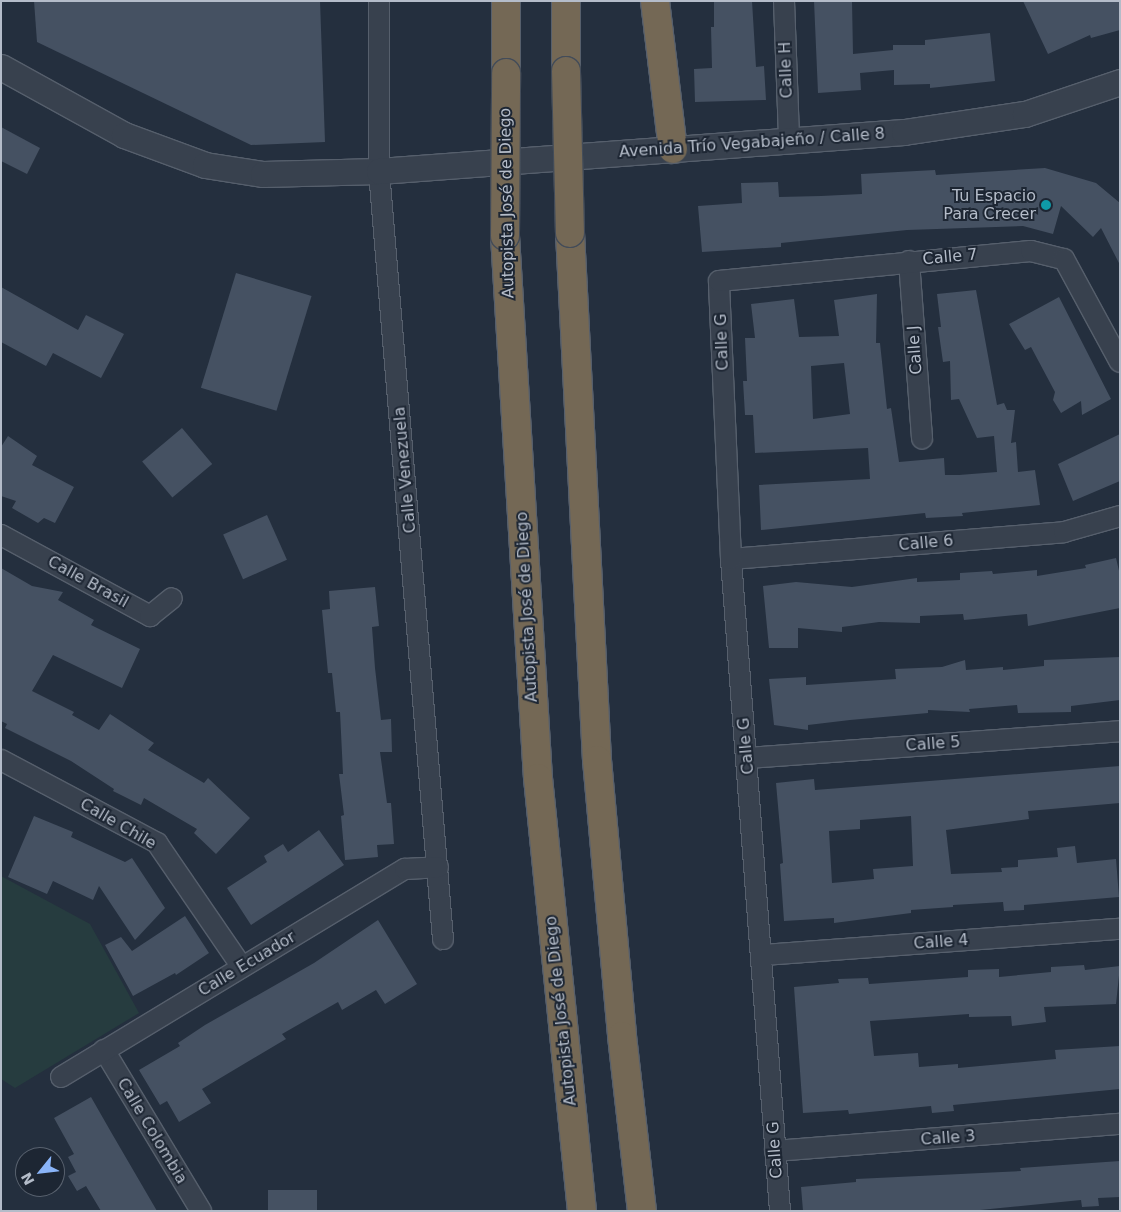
<!DOCTYPE html>
<meta charset="utf-8">
<style>
body{margin:0}
#map{position:relative;width:1121px;height:1212px;overflow:hidden;background:#242f3e;font-family:"DejaVu Sans",sans-serif}
div>[style]{position:absolute}
[style*='--x']{left:calc(var(--x)*1px);top:calc(var(--y)*1px);width:calc(var(--w)*1px);rotate:calc(var(--a)*1deg)}
.green>*{inset:0;background:#263c3f}
.building>*{inset:0;background:#455162;transform-origin:0 0}
.roads{filter:drop-shadow(1px 0 #565f6c) drop-shadow(-1px 0 #565f6c) drop-shadow(0 1px #565f6c) drop-shadow(0 -1px #565f6c)}
.minor>*{height:20px;margin:-10px;padding:0 10px;transform-origin:10px;border-radius:10px;background:#38414e}
.tertiary>*{height:25px;margin:-12.5px;padding:0 12.5px;transform-origin:12.5px;border-radius:12.5px;background:#38414e}
.motorway>*{height:28px;margin:-14px;padding:0 14px;transform-origin:14px;border-radius:14px;background:#746855}
.bridges{filter:drop-shadow(1px 0 #434c59) drop-shadow(-1px 0 #434c59) drop-shadow(0 1px #434c59) drop-shadow(0 -1px #434c59)}
.motorway-bridge>*{height:28px;margin:-14px;padding:0 14px;transform-origin:14px;border-radius:14px;background:#746855}
.dots>*{width:14px;height:14px;translate:-50% -50%;box-sizing:border-box;border:2px solid #1d2633;border-radius:50%}
span{translate:-50% -50%;white-space:nowrap;text-align:center;line-height:1.15;-webkit-text-stroke:4px #1d2633;paint-order:stroke}
.street-label{font-size:16px;color:#b4bcc9}
.poi-label{font-size:16px;color:#b4bcc9}
.right{translate:-100% -50%;text-align:right}
.frame{position:absolute;inset:0;border:2px solid #b4bcc9;pointer-events:none}
.north{position:absolute;left:15px;top:1147px;width:50px;height:50px;box-sizing:border-box;background:#1d2633;border:1px solid #59626f;border-radius:50%;rotate:241deg;font-size:14px;font-weight:700;line-height:20px;text-align:center;color:#b4bcc9}
.north::after{content:'';display:block;margin:auto;width:18px;height:22px;background:#8ab4f8;clip-path:polygon(50% 0,100% 100%,50% 72%,0 100%)}
</style>
<div id="map">
<div class="green">
<i style="clip-path:polygon(1px 876px,90px 924px,139px 1013px,15px 1088px,1px 1079px)"></i>
</div>
<div class="building">
<i style="clip-path:polygon(34px 1px,320px 1px,325px 142px,251px 145px,37px 42px)"></i>
<i style="clip-path:polygon(714px 1px,752px 1px,756px 67px,764px 66px,766px 100px,695px 102px,694px 69px,712px 68px,711px 27px,714px 27px)"></i>
<i style="clip-path:polygon(814px 1px,852px 1px,853px 54px,893px 50px,893px 45px,925px 45px,925px 40px,990px 33px,995px 81px,930px 88px,930px 84px,894px 85px,894px 70px,860px 73px,861px 90px,818px 93px)"></i>
<i style="clip-path:polygon(1023px 1px,1120px 1px,1120px 30px,1091px 38px,1090px 35px,1048px 54px)"></i>
<i style="clip-path:polygon(1px 127px,40px 148px,27px 174px,1px 161px)"></i>
<i style="clip-path:polygon(1045px 168px,1096px 183px,1120px 203px,1120px 265px,1101px 228px,1093px 237px,1061px 206px,1053px 234px,1023px 226px,907px 230px,781px 243px,781px 247px,702px 252px,698px 206px,742px 203px,741px 183px,778px 182px,779px 197px,821px 196px,862px 194px,861px 174px,935px 170px,936px 175px)"></i>
<i style="left:236px;top:273px;width:79px;height:120px;rotate:17deg"></i>
<i style="clip-path:polygon(1px 287px,78px 330px,86px 315px,124px 334px,101px 378px,53px 353px,46px 366px,1px 342px)"></i>
<i style="clip-path:polygon(evenodd,976px 290px,997px 405px,1004px 403px,1007px 410px,1015px 410px,1011px 443px,1016px 442px,1018px 472px,1035px 470px,1040px 505px,962px 513px,963px 516px,926px 518px,925px 513px,761px 530px,759px 485px,870px 479px,868px 448px,755px 453px,753px 415px,745px 415px,743px 381px,747px 381px,745px 338px,755px 338px,751px 304px,794px 299px,799px 337px,839px 336px,834px 300px,877px 294px,876px 343px,880px 343px,887px 409px,891px 408px,899px 462px,944px 458px,945px 475px,959px 475px,997px 472px,994px 436px,977px 438px,959px 399px,951px 400px,950px 361px,943px 362px,938px 327px,941px 327px,937px 294px,976px 290px,844px 363px,850px 414px,813px 419px,811px 366px,844px 363px)"></i>
<i style="clip-path:polygon(1059px 297px,1111px 399px,1082px 415px,1081px 401px,1061px 413px,1053px 400px,1055px 392px,1031px 347px,1025px 350px,1009px 324px)"></i>
<i style="left:182px;top:428px;width:47px;height:52px;rotate:50deg"></i>
<i style="clip-path:polygon(1120px 434px,1120px 481px,1073px 501px,1058px 464px)"></i>
<i style="clip-path:polygon(8px 436px,37px 456px,32px 465px,74px 487px,55px 523px,44px 518px,38px 523px,12px 508px,16px 501px,1px 496px,1px 447px)"></i>
<i style="left:267px;top:515px;width:49px;height:48px;rotate:66deg"></i>
<i style="clip-path:polygon(1116px 558px,1120px 575px,1120px 608px,1028px 626px,1027px 614px,964px 620px,963px 614px,920px 616px,920px 623px,879px 622px,842px 627px,842px 632px,798px 628px,798px 648px,769px 648px,763px 586px,796px 582px,852px 587px,917px 578px,917px 582px,960px 580px,960px 573px,992px 571px,993px 574px,1037px 570px,1037px 576px,1086px 568px,1085px 565px)"></i>
<i style="clip-path:polygon(1px 568px,32px 586px,63px 592px,58px 600px,94px 620px,91px 625px,140px 649px,122px 688px,53px 655px,32px 691px,74px 712px,72px 715px,99px 730px,110px 714px,154px 743px,148px 750px,204px 783px,208px 778px,250px 818px,216px 854px,194px 833px,197px 829px,144px 798px,141px 805px,113px 791px,114px 789px,71px 761px,5px 728px,7px 724px,1px 721px)"></i>
<i style="clip-path:polygon(375px 587px,379px 626px,372px 627px,375px 668px,381px 720px,391px 719px,392px 752px,380px 752px,387px 803px,391px 803px,394px 844px,377px 845px,378px 857px,345px 860px,341px 816px,344px 815px,339px 774px,343px 774px,340px 712px,336px 712px,332px 673px,328px 673px,322px 610px,330px 609px,329px 591px)"></i>
<i style="clip-path:polygon(1120px 657px,1120px 700px,1071px 706px,1071px 712px,1018px 713px,1017px 705px,969px 709px,970px 712px,928px 710px,928px 713px,850px 720px,808px 725px,808px 730px,774px 725px,769px 679px,806px 677px,806px 685px,896px 679px,895px 669px,942px 667px,965px 660px,966px 670px,1003px 667px,1003px 670px,1044px 666px,1044px 660px)"></i>
<i style="clip-path:polygon(evenodd,1120px 766px,1120px 803px,1028px 811px,1029px 819px,946px 830px,951px 874px,1002px 872px,1001px 868px,1018px 867px,1018px 860px,1058px 857px,1057px 848px,1075px 846px,1077px 863px,1116px 859px,1119px 897px,1024px 905px,1024px 910px,1004px 911px,1003px 902px,953px 905px,953px 907px,911px 910px,911px 913px,834px 923px,834px 918px,784px 921px,780px 864px,783px 863px,776px 783px,814px 779px,815px 790px,1120px 766px,911px 816px,913px 866px,873px 869px,874px 879px,832px 883px,829px 831px,860px 829px,860px 820px,911px 816px)"></i>
<i style="clip-path:polygon(34px 816px,73px 832px,71px 837px,125px 862px,132px 858px,165px 908px,135px 940px,99px 886px,93px 900px,53px 881px,47px 894px,8px 877px)"></i>
<i style="clip-path:polygon(319px 830px,344px 865px,251px 925px,227px 888px,267px 862px,264px 856px,283px 844px,288px 852px)"></i>
<i style="clip-path:polygon(185px 916px,209px 953px,176px 975px,175px 973px,133px 996px,105px 945px,121px 937px,132px 951px)"></i>
<i style="clip-path:polygon(378px 920px,417px 984px,385px 1004px,376px 990px,342px 1010px,338px 1002px,282px 1034px,286px 1039px,202px 1089px,211px 1103px,179px 1122px,167px 1101px,160px 1105px,139px 1070px,180px 1046px,178px 1043px,205px 1025px,314px 963px)"></i>
<i style="clip-path:polygon(1084px 965px,1085px 970px,1120px 966px,1116px 1004px,1044px 1007px,1046px 1022px,1012px 1026px,1011px 1016px,969px 1017px,969px 1014px,870px 1021px,874px 1056px,918px 1053px,919px 1067px,958px 1064px,958px 1068px,1056px 1059px,1055px 1050px,1120px 1046px,1120px 1089px,953px 1105px,954px 1111px,932px 1113px,931px 1106px,849px 1114px,848px 1110px,803px 1113px,794px 987px,839px 983px,838px 979px,868px 978px,869px 984px,968px 977px,968px 970px,999px 969px,999px 977px,1051px 972px,1051px 967px)"></i>
<i style="clip-path:polygon(91px 1097px,111px 1132px,157px 1211px,101px 1211px,86px 1186px,77px 1191px,68px 1176px,76px 1172px,68px 1157px,74px 1154px,54px 1118px)"></i>
<i style="clip-path:polygon(1120px 1161px,1120px 1197px,1098px 1198px,1099px 1206px,1082px 1207px,1081px 1200px,970px 1211px,803px 1211px,801px 1187px,856px 1182px,856px 1179px,1021px 1171px,1020px 1168px)"></i>
<i style="left:268px;top:1190px;width:49px;height:21px"></i>
</div>
<div class="roads">
<div class="minor">
<i style="--x:379;--y:1;--w:170;--a:90"></i>
<i style="--x:379;--y:171;--w:771;--a:85.24"></i>
<i style="--x:784;--y:1;--w:138;--a:87.9"></i>
<i style="--x:909;--y:261;--w:178;--a:85.8"></i>
<i style="--x:1;--y:535;--w:170;--a:28.5"></i>
<i style="--x:150;--y:616;--w:28;--a:-39"></i>
<i style="--x:731;--y:559;--w:334;--a:-4.6"></i>
<i style="--x:1064;--y:532;--w:58;--a:-15.9"></i>
<i style="--x:747;--y:758;--w:374;--a:-4.1"></i>
<i style="--x:1;--y:760;--w:177;--a:28"></i>
<i style="--x:157;--y:843;--w:150;--a:55.6"></i>
<i style="--x:763;--y:955;--w:358;--a:-4.2"></i>
<i style="--x:104;--y:1050;--w:188;--a:58.9"></i>
<i style="--x:61;--y:1077;--w:402;--a:-31.2"></i>
<i style="--x:405;--y:869;--w:33;--a:-3"></i>
<i style="--x:775;--y:1151;--w:346;--a:-4.5"></i>
<i style="--x:780;--y:1211;--w:654;--a:-94.3"></i>
<i style="--x:731;--y:559;--w:278;--a:-92.5"></i>
<i style="--x:719;--y:281;--w:313;--a:-5.5"></i>
<i style="--x:1031;--y:251;--w:34;--a:14"></i>
<i style="--x:1064;--y:259;--w:117;--a:61.5"></i>
</div>
<div class="tertiary">
<i style="--x:1;--y:67;--w:141;--a:28.9"></i>
<i style="--x:124;--y:135;--w:86;--a:20.3"></i>
<i style="--x:205;--y:165;--w:59;--a:8.8"></i>
<i style="--x:263;--y:174;--w:116;--a:-1.5"></i>
<i style="--x:379;--y:171;--w:526;--a:-4.25"></i>
<i style="--x:904;--y:132;--w:122;--a:-8.5"></i>
<i style="--x:1025;--y:114;--w:100;--a:-18.6"></i>
</div>
<div class="motorway">
<i style="--x:506;--y:1;--w:72;--a:90"></i>
<i style="--x:566;--y:1;--w:70;--a:90"></i>
<i style="--x:655;--y:1;--w:149;--a:83.1"></i>
<i style="--x:570;--y:233;--w:528;--a:87.07"></i>
<i style="--x:597;--y:760;--w:277;--a:84.8"></i>
<i style="--x:622;--y:1036;--w:176;--a:83.5"></i>
<i style="--x:505;--y:236;--w:543;--a:86.52"></i>
<i style="--x:538;--y:778;--w:435;--a:84.2"></i>
</div>
</div>
<div class="bridges">
<div class="motorway-bridge">
<i style="--x:566;--y:71;--w:162;--a:88.6"></i>
<i style="--x:505;--y:236;--w:163;--a:-89.6"></i>
</div>
</div>
<div class="dots">
<i style="left:1046px;top:205px;background:#0f9aa8"></i>
</div>
<div class="street-label">
<span style="left:786px;top:70px;rotate:-92deg">Calle H</span>
<span style="left:752px;top:143px;rotate:-4deg">Avenida Trío Vegabajeño / Calle 8</span>
<span style="left:507px;top:203px;rotate:-91deg">Autopista José de Diego</span>
<span style="left:950px;top:257px;rotate:-5deg">Calle 7</span>
<span style="left:722px;top:342px;rotate:-92deg">Calle G</span>
<span style="left:915px;top:350px;rotate:-94deg">Calle J</span>
<span style="left:405px;top:470px;rotate:-95deg">Calle Venezuela</span>
<span style="left:926px;top:543px;rotate:-5deg">Calle 6</span>
<span style="left:88px;top:582px;rotate:29deg">Calle Brasil</span>
<span style="left:527px;top:607px;rotate:-93deg">Autopista José de Diego</span>
<span style="left:933px;top:744px;rotate:-4deg">Calle 5</span>
<span style="left:746px;top:746px;rotate:-95deg">Calle G</span>
<span style="left:118px;top:824px;rotate:30deg">Calle Chile</span>
<span style="left:941px;top:942px;rotate:-4deg">Calle 4</span>
<span style="left:247px;top:964px;rotate:-31deg">Calle Ecuador</span>
<span style="left:561px;top:1011px;rotate:-96deg">Autopista José de Diego</span>
<span style="left:152px;top:1131px;rotate:59deg">Calle Colombia</span>
<span style="left:948px;top:1138px;rotate:-4deg">Calle 3</span>
<span style="left:775px;top:1150px;rotate:-94deg">Calle G</span>
</div>
<div class="poi-label">
<span class="right" style="left:1036px;top:205px">Tu Espacio<br>Para Crecer</span>
</div>
<div class="frame"></div>
<div class="north">N</div>
</div>
